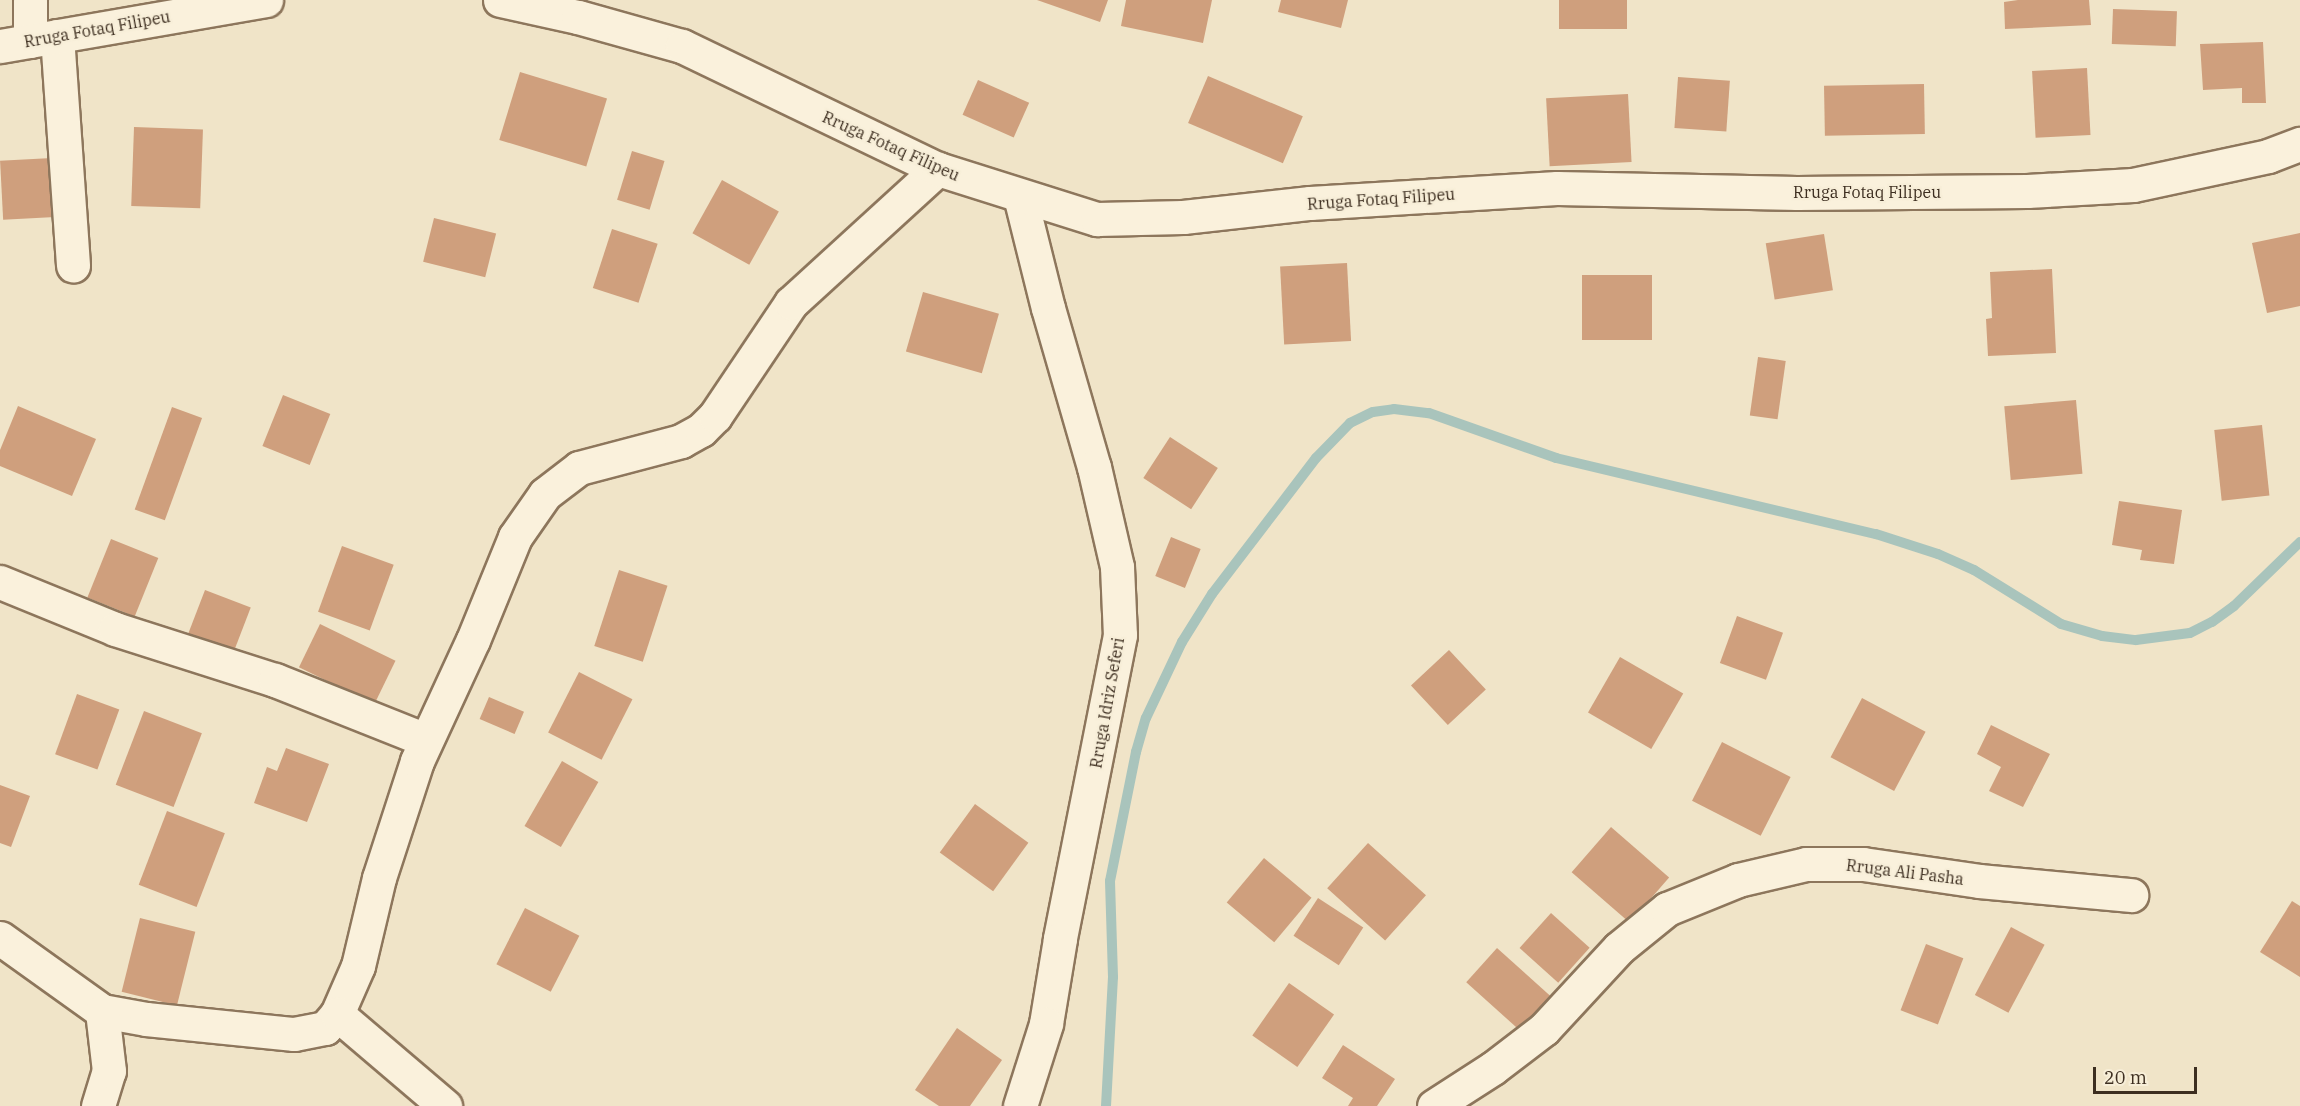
<!DOCTYPE html>
<style>
body{margin:0}
#map{position:relative;width:2300px;height:1106px;overflow:hidden;background:#f0e4c8;font-family:"IBM Plex Serif",serif}
div>[style]{position:absolute}
[style*='--x']{left:calc(var(--x)*1px);top:calc(var(--y)*1px);width:calc(var(--w)*1px);rotate:calc(var(--a)*1deg)}
.stream>*{height:10px;margin:-5px;padding:0 5px;transform-origin:5px;border-radius:5px;background:#a9c4bc}
.building>*{inset:0;background:#cf9f7d;transform-origin:0 0}
.roads{filter:drop-shadow(2px 0 #8d765c) drop-shadow(-2px 0 #8d765c) drop-shadow(0 2px #8d765c) drop-shadow(0 -2px #8d765c)}
.street>*{height:33px;margin:-16.5px;padding:0 16.5px;transform-origin:16.5px;border-radius:16.5px;background:#faf1dc}
.secondary>*{height:33px;margin:-16.5px;padding:0 16.5px;transform-origin:16.5px;border-radius:16.5px;background:#faf1dc}
span{translate:-50% -50%;white-space:nowrap;text-align:center;line-height:1.15;-webkit-text-stroke:4.5px #f7eed8;paint-order:stroke}
.street-label{font-size:16px;color:#3d2e20}
.scale{position:absolute;left:2093px;top:1067px;width:104px;height:27px;box-sizing:border-box;border:3px solid #3d2e20;border-top:0;padding-left:8px;font-size:18px;line-height:21px;white-space:nowrap;color:#3d2e20;-webkit-text-stroke:4px #f7eed8;paint-order:stroke}
</style>
<div id="map">
<div class="stream">
<i style="--x:1106;--y:1106;--w:129;--a:-86.9"></i>
<i style="--x:1113;--y:977;--w:96;--a:-91.8"></i>
<i style="--x:1110;--y:881;--w:132;--a:-78.6"></i>
<i style="--x:1136;--y:752;--w:35;--a:-74"></i>
<i style="--x:1146;--y:718;--w:84;--a:-64.7"></i>
<i style="--x:1182;--y:642;--w:57;--a:-58"></i>
<i style="--x:1212;--y:594;--w:171;--a:-52.6"></i>
<i style="--x:1316;--y:458;--w:49;--a:-45.8"></i>
<i style="--x:1350;--y:423;--w:25;--a:-26"></i>
<i style="--x:1373;--y:412;--w:21;--a:-8"></i>
<i style="--x:1394;--y:409;--w:35;--a:7"></i>
<i style="--x:1429;--y:413;--w:135;--a:19.5"></i>
<i style="--x:1556;--y:458;--w:329;--a:13.4"></i>
<i style="--x:1876;--y:534;--w:65;--a:17.9"></i>
<i style="--x:1938;--y:554;--w:39;--a:24"></i>
<i style="--x:1974;--y:570;--w:102;--a:31.8"></i>
<i style="--x:2061;--y:624;--w:43;--a:16.3"></i>
<i style="--x:2102;--y:636;--w:34;--a:7"></i>
<i style="--x:2136;--y:640;--w:54;--a:-7.4"></i>
<i style="--x:2190;--y:633;--w:25;--a:-27"></i>
<i style="--x:2212;--y:622;--w:27;--a:-36"></i>
<i style="--x:2234;--y:606;--w:92;--a:-44.1"></i>
</div>
<div class="building">
<i style="clip-path:polygon(1037px 0,1108px 0,1100px 22px)"></i>
<i style="clip-path:polygon(1126px 0,1212px 0,1203px 43px,1121px 26px)"></i>
<i style="clip-path:polygon(1281px 0,1348px 0,1341px 28px,1278px 12px)"></i>
<i style="left:1559px;top:0;width:68px;height:29px"></i>
<i style="clip-path:polygon(2018px 0,2089px 0,2091px 25px,2005px 29px,2004px 2px)"></i>
<i style="left:2113px;top:9px;width:64px;height:35px;rotate:2deg"></i>
<i style="clip-path:polygon(2263px 42px,2266px 103px,2242px 103px,2242px 88px,2203px 90px,2200px 44px)"></i>
<i style="left:2087px;top:68px;width:67px;height:55px;rotate:87deg"></i>
<i style="left:520px;top:72px;width:91px;height:71px;rotate:17deg"></i>
<i style="left:1208px;top:76px;width:103px;height:51px;rotate:23deg"></i>
<i style="left:1678px;top:77px;width:52px;height:51px;rotate:4deg"></i>
<i style="left:978px;top:80px;width:56px;height:38px;rotate:24deg"></i>
<i style="left:1924px;top:84px;width:50px;height:100px;rotate:89deg"></i>
<i style="left:1628px;top:94px;width:68px;height:82px;rotate:87deg"></i>
<i style="left:134px;top:127px;width:69px;height:79px;rotate:2deg"></i>
<i style="left:632px;top:151px;width:34px;height:51px;rotate:17deg"></i>
<i style="left:52px;top:158px;width:59px;height:52px;rotate:87deg"></i>
<i style="left:722px;top:180px;width:65px;height:61px;rotate:29deg"></i>
<i style="left:434px;top:218px;width:64px;height:45px;rotate:14deg"></i>
<i style="left:612px;top:229px;width:48px;height:62px;rotate:18deg"></i>
<i style="clip-path:polygon(2300px 233px,2300px 306px,2267px 313px,2252px 243px)"></i>
<i style="left:1824px;top:234px;width:57px;height:59px;rotate:81deg"></i>
<i style="left:1347px;top:263px;width:78px;height:67px;rotate:87deg"></i>
<i style="clip-path:polygon(2052px 269px,2056px 353px,1988px 356px,1986px 319px,1992px 318px,1990px 272px)"></i>
<i style="left:1582px;top:275px;width:70px;height:65px"></i>
<i style="left:923px;top:292px;width:79px;height:62px;rotate:16deg"></i>
<i style="left:1758px;top:357px;width:28px;height:59px;rotate:8deg"></i>
<i style="left:283px;top:395px;width:51px;height:55px;rotate:22deg"></i>
<i style="left:2076px;top:400px;width:74px;height:72px;rotate:85deg"></i>
<i style="clip-path:polygon(18px 406px,96px 439px,72px 496px,0 466px,0 450px)"></i>
<i style="left:172px;top:407px;width:32px;height:109px;rotate:20deg"></i>
<i style="left:2262px;top:425px;width:71px;height:48px;rotate:84deg"></i>
<i style="left:1170px;top:437px;width:57px;height:49px;rotate:33deg"></i>
<i style="clip-path:polygon(2119px 501px,2182px 510px,2174px 564px,2140px 560px,2142px 550px,2112px 545px)"></i>
<i style="left:1171px;top:537px;width:32px;height:42px;rotate:22deg"></i>
<i style="left:111px;top:539px;width:51px;height:63px;rotate:22deg"></i>
<i style="left:342px;top:546px;width:55px;height:70px;rotate:20deg"></i>
<i style="left:619px;top:570px;width:51px;height:80px;rotate:18deg"></i>
<i style="left:205px;top:590px;width:49px;height:48px;rotate:21deg"></i>
<i style="left:1737px;top:616px;width:49px;height:50px;rotate:20deg"></i>
<i style="left:320px;top:624px;width:84px;height:48px;rotate:26deg"></i>
<i style="left:1449px;top:650px;width:54px;height:52px;rotate:47deg"></i>
<i style="left:1620px;top:657px;width:73px;height:64px;rotate:30deg"></i>
<i style="left:579px;top:672px;width:60px;height:68px;rotate:27deg"></i>
<i style="left:77px;top:694px;width:45px;height:64px;rotate:20deg"></i>
<i style="left:489px;top:697px;width:38px;height:24px;rotate:23deg"></i>
<i style="left:1862px;top:698px;width:72px;height:67px;rotate:28deg"></i>
<i style="left:144px;top:711px;width:62px;height:79px;rotate:21deg"></i>
<i style="clip-path:polygon(1991px 725px,2050px 754px,2023px 807px,1989px 791px,2001px 767px,1977px 754px)"></i>
<i style="left:1722px;top:742px;width:77px;height:66px;rotate:27deg"></i>
<i style="clip-path:polygon(286px 748px,329px 764px,307px 822px,254px 803px,267px 767px,277px 771px)"></i>
<i style="left:562px;top:761px;width:42px;height:75px;rotate:30deg"></i>
<i style="clip-path:polygon(0 785px,30px 796px,11px 847px,0 843px)"></i>
<i style="left:975px;top:804px;width:66px;height:60px;rotate:36deg"></i>
<i style="left:167px;top:811px;width:62px;height:79px;rotate:21deg"></i>
<i style="left:1611px;top:827px;width:77px;height:60px;rotate:41deg"></i>
<i style="left:1368px;top:843px;width:78px;height:61px;rotate:42deg"></i>
<i style="left:1264px;top:858px;width:62px;height:58px;rotate:40deg"></i>
<i style="left:1318px;top:898px;width:54px;height:45px;rotate:33deg"></i>
<i style="clip-path:polygon(2292px 901px,2300px 906px,2300px 977px,2260px 952px)"></i>
<i style="left:525px;top:908px;width:61px;height:63px;rotate:27deg"></i>
<i style="left:1551px;top:913px;width:52px;height:47px;rotate:42deg"></i>
<i style="left:140px;top:918px;width:57px;height:76px;rotate:14deg"></i>
<i style="left:2011px;top:927px;width:38px;height:77px;rotate:28deg"></i>
<i style="left:1926px;top:944px;width:40px;height:71px;rotate:21deg"></i>
<i style="left:1497px;top:948px;width:76px;height:46px;rotate:42deg"></i>
<i style="left:1289px;top:983px;width:55px;height:64px;rotate:35deg"></i>
<i style="clip-path:polygon(957px 1028px,1002px 1060px,970px 1106px,939px 1106px,915px 1090px)"></i>
<i style="clip-path:polygon(1343px 1045px,1395px 1079px,1377px 1106px,1348px 1106px,1353px 1098px,1322px 1078px)"></i>
</div>
<div class="roads">
<div class="street">
<i style="--x:57;--y:36;--w:230;--a:86"></i>
<i style="--x:30;--y:41;--w:41;--a:-90"></i>
<i style="--x:1020;--y:196;--w:115;--a:76"></i>
<i style="--x:1048;--y:308;--w:166;--a:73.9"></i>
<i style="--x:1094;--y:467;--w:103;--a:77"></i>
<i style="--x:1117;--y:567;--w:68;--a:87.5"></i>
<i style="--x:1120;--y:635;--w:310;--a:101.2"></i>
<i style="--x:1060;--y:939;--w:86;--a:99.4"></i>
<i style="--x:1046;--y:1024;--w:86;--a:107.6"></i>
<i style="--x:0;--y:582;--w:124;--a:22.2"></i>
<i style="--x:115;--y:629;--w:168;--a:17.7"></i>
<i style="--x:275;--y:680;--w:162;--a:21.7"></i>
<i style="--x:0;--y:938;--w:125;--a:35.6"></i>
<i style="--x:102;--y:1011;--w:45;--a:10.3"></i>
<i style="--x:146;--y:1019;--w:149;--a:5.8"></i>
<i style="--x:294;--y:1034;--w:32;--a:-11"></i>
<i style="--x:325;--y:1028;--w:18;--a:-49"></i>
<i style="--x:337;--y:1014;--w:52;--a:-66.4"></i>
<i style="--x:358;--y:966;--w:90;--a:-76.6"></i>
<i style="--x:379;--y:878;--w:123;--a:-72"></i>
<i style="--x:417;--y:761;--w:133;--a:-65.2"></i>
<i style="--x:473;--y:640;--w:111;--a:-67.8"></i>
<i style="--x:515;--y:537;--w:52;--a:-55.1"></i>
<i style="--x:545;--y:494;--w:43;--a:-37.4"></i>
<i style="--x:579;--y:468;--w:106;--a:-14.8"></i>
<i style="--x:681;--y:441;--w:23;--a:-29"></i>
<i style="--x:701;--y:430;--w:20;--a:-45"></i>
<i style="--x:715;--y:416;--w:136;--a:-56.1"></i>
<i style="--x:791;--y:303;--w:199;--a:-42.4"></i>
<i style="--x:337;--y:1014;--w:142;--a:40.4"></i>
<i style="--x:98;--y:1106;--w:37;--a:-73"></i>
<i style="--x:109;--y:1071;--w:60;--a:-96.7"></i>
<i style="--x:1434;--y:1106;--w:70;--a:-32.8"></i>
<i style="--x:1493;--y:1068;--w:64;--a:-37.4"></i>
<i style="--x:1544;--y:1029;--w:110;--a:-47.2"></i>
<i style="--x:1619;--y:948;--w:62;--a:-39.1"></i>
<i style="--x:1667;--y:909;--w:77;--a:-22.2"></i>
<i style="--x:1738;--y:880;--w:70;--a:-13.2"></i>
<i style="--x:1806;--y:864;--w:57;--a:0"></i>
<i style="--x:1863;--y:864;--w:117;--a:8.3"></i>
<i style="--x:1979;--y:881;--w:153;--a:5.3"></i>
</div>
<div class="secondary">
<i style="--x:500;--y:0;--w:80;--a:12.3"></i>
<i style="--x:578;--y:17;--w:108;--a:15.6"></i>
<i style="--x:682;--y:46;--w:284;--a:25.7"></i>
<i style="--x:938;--y:169;--w:167;--a:17.5"></i>
<i style="--x:1097;--y:219;--w:86;--a:-1.3"></i>
<i style="--x:1183;--y:217;--w:128;--a:-6.3"></i>
<i style="--x:1310;--y:203;--w:247;--a:-3.5"></i>
<i style="--x:1557;--y:188;--w:240;--a:1.2"></i>
<i style="--x:1797;--y:193;--w:230;--a:-0.5"></i>
<i style="--x:2027;--y:191;--w:106;--a:-3.2"></i>
<i style="--x:2133;--y:185;--w:138;--a:-12.1"></i>
<i style="--x:2268;--y:156;--w:34;--a:-21"></i>
<i style="--x:0;--y:46;--w:270;--a:-9.8"></i>
</div>
</div>
<div class="street-label">
<span style="left:97px;top:29px;rotate:-10deg">Rruga Fotaq Filipeu</span>
<span style="left:891px;top:146px;rotate:24deg">Rruga Fotaq Filipeu</span>
<span style="left:1867px;top:192px">Rruga Fotaq Filipeu</span>
<span style="left:1381px;top:199px;rotate:-4deg">Rruga Fotaq Filipeu</span>
<span style="left:1107px;top:703px;rotate:-80deg">Rruga Idriz Seferi</span>
<span style="left:1905px;top:872px;rotate:7deg">Rruga Ali Pasha</span>
</div>
<div class="scale">20 m</div>
</div>
